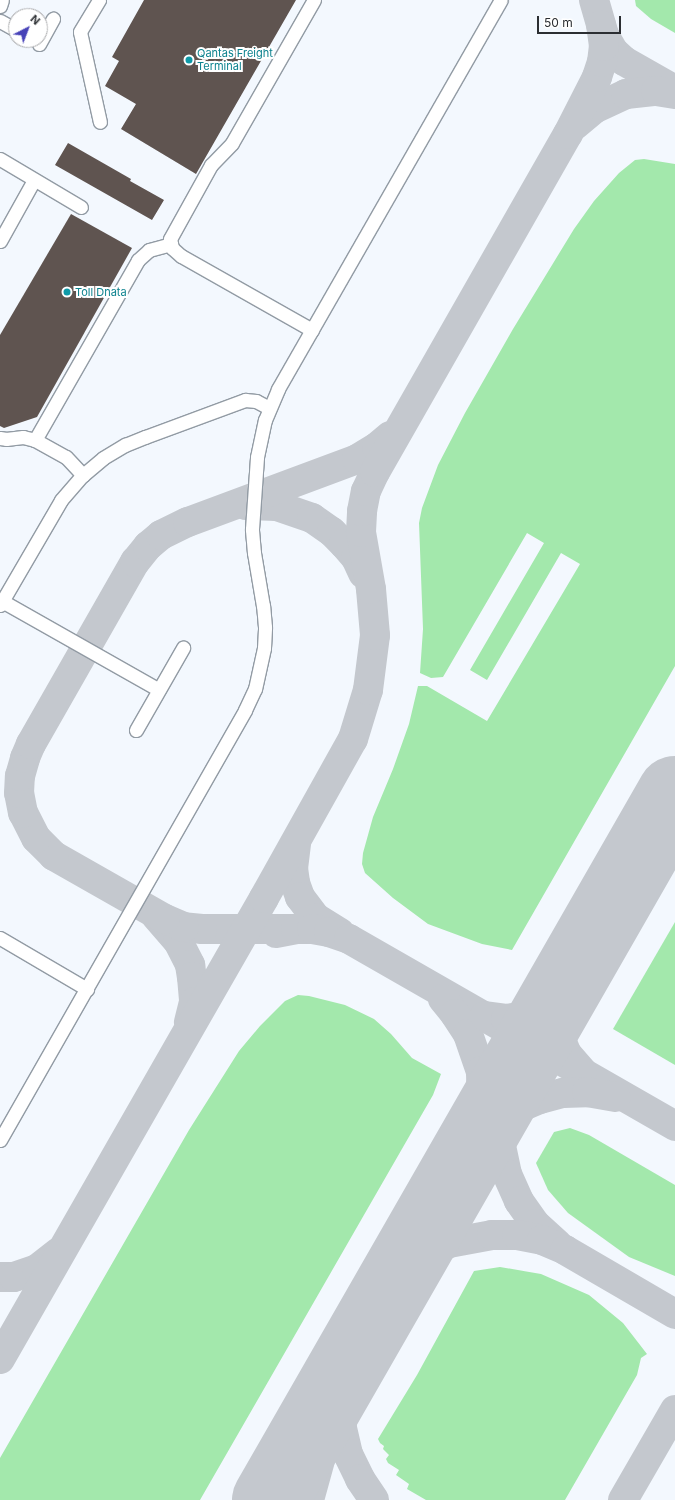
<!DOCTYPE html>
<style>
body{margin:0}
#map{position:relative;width:675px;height:1500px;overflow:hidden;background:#f3f8fe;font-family:Inter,sans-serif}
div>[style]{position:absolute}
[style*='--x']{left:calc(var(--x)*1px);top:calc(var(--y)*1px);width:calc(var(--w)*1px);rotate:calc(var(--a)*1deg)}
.green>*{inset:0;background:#a3e8ac}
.taxiway>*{height:30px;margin:-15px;padding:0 15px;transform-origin:15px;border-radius:15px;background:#c4c8ce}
.runway>*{height:76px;margin:-38px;padding:0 38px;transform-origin:38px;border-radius:38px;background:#c4c8ce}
.building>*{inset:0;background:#5f5450}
.roads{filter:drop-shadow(1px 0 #929ba4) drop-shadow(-1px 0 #929ba4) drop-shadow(0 1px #929ba4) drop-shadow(0 -1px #929ba4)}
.minor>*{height:13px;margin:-6.5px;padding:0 6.5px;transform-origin:6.5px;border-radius:6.5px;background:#fff}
.dots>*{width:11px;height:11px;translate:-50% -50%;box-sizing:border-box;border:2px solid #fff;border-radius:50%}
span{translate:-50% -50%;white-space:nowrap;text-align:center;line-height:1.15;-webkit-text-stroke:4px #fff;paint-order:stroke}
.culture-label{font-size:11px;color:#0d838f}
.left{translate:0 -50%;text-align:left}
.north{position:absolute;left:8px;top:8px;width:40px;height:40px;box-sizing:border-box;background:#fff;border:1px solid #aaabad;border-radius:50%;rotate:42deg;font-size:11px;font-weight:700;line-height:16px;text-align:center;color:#2b2e32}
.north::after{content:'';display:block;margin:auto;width:14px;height:18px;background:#4742b8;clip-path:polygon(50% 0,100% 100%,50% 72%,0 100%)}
.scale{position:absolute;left:537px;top:16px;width:84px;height:18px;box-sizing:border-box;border:2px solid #2b2e32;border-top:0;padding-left:5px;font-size:12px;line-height:14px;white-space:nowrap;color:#2b2e32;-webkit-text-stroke:3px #fff;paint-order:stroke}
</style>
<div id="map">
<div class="green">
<i style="clip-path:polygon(635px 0,675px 0,675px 33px,651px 19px,636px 6px)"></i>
<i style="clip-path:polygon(644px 159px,675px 164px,675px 666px,512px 950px,482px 944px,428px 924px,393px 898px,365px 873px,362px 864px,363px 853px,373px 817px,393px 769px,409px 724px,418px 686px,427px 686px,487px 721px,580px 564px,561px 553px,487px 680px,470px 670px,544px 543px,527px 533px,443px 677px,431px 678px,420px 673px,423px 629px,419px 523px,422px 508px,438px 465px,465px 413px,513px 329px,574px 229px,594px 201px,619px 173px,635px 160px)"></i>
<i style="clip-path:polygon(675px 922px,675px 1065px,613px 1029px)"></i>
<i style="clip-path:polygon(298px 995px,309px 996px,345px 1005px,374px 1019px,391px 1034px,412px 1058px,441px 1074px,433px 1095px,200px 1500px,0 1500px,0 1458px,189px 1130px,239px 1051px,260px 1026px,285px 1001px)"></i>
<i style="clip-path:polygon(570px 1128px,589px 1135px,675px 1185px,675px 1276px,629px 1257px,568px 1213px,548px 1190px,536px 1163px,554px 1132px)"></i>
<i style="clip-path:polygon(500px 1267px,541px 1274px,589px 1295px,623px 1323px,647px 1354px,641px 1358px,637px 1375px,565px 1500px,426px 1500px,407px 1489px,409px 1484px,396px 1475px,399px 1470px,388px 1463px,386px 1459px,389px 1455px,383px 1449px,384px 1446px,380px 1443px,378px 1439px,417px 1375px,474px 1271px)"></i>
</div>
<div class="taxiway">
<i style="--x:594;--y:0;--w:36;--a:74"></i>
<i style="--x:604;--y:35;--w:20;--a:60"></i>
<i style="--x:614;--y:52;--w:13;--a:42"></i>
<i style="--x:624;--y:61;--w:59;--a:29.6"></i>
<i style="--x:575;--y:125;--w:25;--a:-40"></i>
<i style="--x:594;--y:109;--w:35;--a:-25"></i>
<i style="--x:626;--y:94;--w:30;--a:-6"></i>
<i style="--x:656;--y:91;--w:19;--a:9"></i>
<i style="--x:246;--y:505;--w:31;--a:2"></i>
<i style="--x:277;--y:506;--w:37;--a:19"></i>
<i style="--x:312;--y:518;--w:24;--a:35"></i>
<i style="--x:332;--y:532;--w:17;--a:45"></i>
<i style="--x:344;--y:544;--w:18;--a:49"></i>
<i style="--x:356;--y:558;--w:17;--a:65"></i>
<i style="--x:296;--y:844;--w:24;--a:97"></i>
<i style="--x:293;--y:868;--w:15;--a:82"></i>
<i style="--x:295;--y:883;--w:15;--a:70"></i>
<i style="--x:300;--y:897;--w:26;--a:53"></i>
<i style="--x:316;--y:918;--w:28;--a:32"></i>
<i style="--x:156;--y:916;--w:33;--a:49"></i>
<i style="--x:178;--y:941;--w:27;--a:63"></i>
<i style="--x:190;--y:965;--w:12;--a:81"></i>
<i style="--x:192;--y:977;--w:25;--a:85"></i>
<i style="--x:194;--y:1002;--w:21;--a:104"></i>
<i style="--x:296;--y:929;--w:94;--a:180"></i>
<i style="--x:202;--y:929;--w:18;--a:-174"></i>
<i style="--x:184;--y:927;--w:21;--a:-157"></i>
<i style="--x:165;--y:919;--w:128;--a:-150.4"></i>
<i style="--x:54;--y:856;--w:25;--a:-135"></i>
<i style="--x:36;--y:838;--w:28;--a:-117"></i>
<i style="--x:23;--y:813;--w:20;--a:-101"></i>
<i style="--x:19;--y:793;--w:17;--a:-87"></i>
<i style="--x:20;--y:776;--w:19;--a:-74"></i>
<i style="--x:25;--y:758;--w:15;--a:-67"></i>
<i style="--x:31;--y:744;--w:210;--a:-60.3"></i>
<i style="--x:135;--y:562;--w:21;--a:-51"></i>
<i style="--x:148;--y:546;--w:17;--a:-40"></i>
<i style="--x:161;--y:535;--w:30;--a:-26"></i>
<i style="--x:188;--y:522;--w:180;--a:-20.4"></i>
<i style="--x:357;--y:459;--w:23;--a:-31"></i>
<i style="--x:377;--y:447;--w:17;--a:-40"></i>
<i style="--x:276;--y:933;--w:20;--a:-11"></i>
<i style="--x:296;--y:929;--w:16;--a:0"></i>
<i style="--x:312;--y:929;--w:17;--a:10"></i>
<i style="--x:329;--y:932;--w:21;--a:19"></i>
<i style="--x:349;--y:939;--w:376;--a:29.8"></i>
<i style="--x:577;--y:969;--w:33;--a:119"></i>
<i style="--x:561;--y:998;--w:18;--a:103"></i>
<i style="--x:557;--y:1016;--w:9;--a:90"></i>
<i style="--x:557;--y:1025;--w:16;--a:75"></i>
<i style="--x:561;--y:1040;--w:15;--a:67"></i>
<i style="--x:567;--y:1054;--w:23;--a:49"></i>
<i style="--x:443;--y:999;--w:19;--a:51"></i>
<i style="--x:455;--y:1014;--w:24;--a:57"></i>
<i style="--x:468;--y:1034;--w:39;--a:71"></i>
<i style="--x:481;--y:1071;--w:39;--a:89"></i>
<i style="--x:482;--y:1110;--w:28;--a:103"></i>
<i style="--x:485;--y:1016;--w:21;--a:8"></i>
<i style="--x:506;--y:1019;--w:21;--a:-8"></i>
<i style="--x:527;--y:1016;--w:26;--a:-29"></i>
<i style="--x:550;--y:1003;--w:25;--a:-53"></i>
<i style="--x:535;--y:1039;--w:59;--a:118.3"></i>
<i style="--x:507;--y:1091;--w:13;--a:108"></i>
<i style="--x:503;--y:1103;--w:13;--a:99"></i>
<i style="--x:501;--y:1116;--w:25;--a:92"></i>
<i style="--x:500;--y:1141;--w:34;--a:78"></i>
<i style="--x:507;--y:1174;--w:30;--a:66"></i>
<i style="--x:519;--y:1201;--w:28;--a:55"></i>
<i style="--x:535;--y:1224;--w:30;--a:42"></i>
<i style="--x:459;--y:1174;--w:40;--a:-60.3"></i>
<i style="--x:479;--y:1139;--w:11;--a:-49"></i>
<i style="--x:486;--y:1131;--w:21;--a:-37"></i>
<i style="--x:503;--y:1118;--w:21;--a:-31"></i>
<i style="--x:521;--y:1107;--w:21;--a:-23"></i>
<i style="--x:540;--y:1099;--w:24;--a:-15"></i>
<i style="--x:563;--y:1093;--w:24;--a:-2"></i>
<i style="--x:587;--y:1092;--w:29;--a:10"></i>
<i style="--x:404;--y:1275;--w:25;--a:-43"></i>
<i style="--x:422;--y:1258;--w:31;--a:-29"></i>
<i style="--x:449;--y:1243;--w:44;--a:-10.5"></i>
<i style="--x:492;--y:1235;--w:25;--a:0"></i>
<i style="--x:517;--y:1235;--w:25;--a:11"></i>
<i style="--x:542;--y:1240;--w:25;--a:23"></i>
<i style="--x:565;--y:1250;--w:127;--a:30.2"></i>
<i style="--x:0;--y:1277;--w:14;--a:0"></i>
<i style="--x:14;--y:1277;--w:24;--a:-19"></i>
<i style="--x:37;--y:1269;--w:28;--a:-38"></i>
<i style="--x:0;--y:1359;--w:531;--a:-60.2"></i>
<i style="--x:264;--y:898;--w:182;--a:-60.8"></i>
<i style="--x:353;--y:739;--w:51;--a:-73"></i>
<i style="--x:368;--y:690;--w:55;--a:-82.7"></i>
<i style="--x:375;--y:635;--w:46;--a:-95"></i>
<i style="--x:371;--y:589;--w:58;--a:-100"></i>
<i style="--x:361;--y:532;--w:21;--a:-87"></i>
<i style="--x:362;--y:511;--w:20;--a:-79"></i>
<i style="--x:366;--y:491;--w:21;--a:-65"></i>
<i style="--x:375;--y:472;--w:389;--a:-60.3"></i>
<i style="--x:568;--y:134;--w:64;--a:-63"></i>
<i style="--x:597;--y:77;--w:16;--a:-72"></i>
<i style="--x:602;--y:62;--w:16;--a:-83"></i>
<i style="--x:604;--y:46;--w:21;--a:-98"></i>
<i style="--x:341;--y:1405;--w:23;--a:88"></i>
<i style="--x:342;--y:1428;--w:27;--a:77"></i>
<i style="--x:348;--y:1454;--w:28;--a:64"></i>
<i style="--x:360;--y:1479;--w:25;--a:56"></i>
<i style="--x:309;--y:1500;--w:60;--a:-74.6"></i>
<i style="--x:325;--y:1442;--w:40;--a:-71.1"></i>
<i style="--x:338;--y:1404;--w:106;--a:-64.9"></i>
<i style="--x:383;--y:1308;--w:60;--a:-60"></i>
<i style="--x:623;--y:1500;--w:104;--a:-60"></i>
</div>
<div class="runway">
<i style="--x:270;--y:1500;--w:814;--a:-60.16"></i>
</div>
<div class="building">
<i style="clip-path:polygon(144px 0,296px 0,196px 174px,121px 129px,136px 104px,105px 86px,119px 61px,112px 57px)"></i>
<i style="clip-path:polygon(68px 143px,131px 179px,130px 181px,164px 200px,152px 220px,55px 165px)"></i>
<i style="clip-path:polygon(71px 214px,132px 248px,37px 417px,4px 428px,0 426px,0 335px)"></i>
</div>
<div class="roads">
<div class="minor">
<i style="--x:99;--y:0;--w:37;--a:121"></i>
<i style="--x:80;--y:32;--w:92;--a:77.5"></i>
<i style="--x:0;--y:6;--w:6;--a:-72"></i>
<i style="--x:0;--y:21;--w:18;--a:29"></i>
<i style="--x:39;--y:44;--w:29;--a:-61"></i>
<i style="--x:0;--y:159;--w:94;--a:30.7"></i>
<i style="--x:0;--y:241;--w:70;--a:-60.9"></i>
<i style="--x:312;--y:330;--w:150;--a:-150.5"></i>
<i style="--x:181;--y:256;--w:12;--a:-138"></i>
<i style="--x:172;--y:248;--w:9;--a:-103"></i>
<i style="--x:170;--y:239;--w:85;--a:-61"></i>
<i style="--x:211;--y:165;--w:30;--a:-46"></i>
<i style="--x:232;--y:143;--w:165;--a:-60.2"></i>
<i style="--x:0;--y:438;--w:6;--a:9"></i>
<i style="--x:6;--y:439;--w:17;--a:-7"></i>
<i style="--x:23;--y:437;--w:12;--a:14"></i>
<i style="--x:35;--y:440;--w:35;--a:29"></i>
<i style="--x:66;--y:457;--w:25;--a:47"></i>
<i style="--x:35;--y:440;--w:207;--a:-60.2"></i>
<i style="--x:138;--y:260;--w:15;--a:-42"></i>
<i style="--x:149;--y:250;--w:23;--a:-15"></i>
<i style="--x:2;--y:601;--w:180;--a:29.5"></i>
<i style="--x:0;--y:605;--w:121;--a:-59.8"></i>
<i style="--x:61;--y:500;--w:33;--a:-49"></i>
<i style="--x:83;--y:475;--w:26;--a:-40"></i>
<i style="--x:103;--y:458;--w:26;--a:-31"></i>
<i style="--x:125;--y:445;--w:22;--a:-22"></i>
<i style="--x:145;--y:437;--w:107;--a:-20.3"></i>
<i style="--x:245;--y:400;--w:11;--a:5"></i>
<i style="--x:256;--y:401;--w:15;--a:28"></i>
<i style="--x:136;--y:730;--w:95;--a:-60.2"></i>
<i style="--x:0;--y:938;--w:101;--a:30.4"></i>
<i style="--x:0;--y:1140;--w:495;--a:-60.3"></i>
<i style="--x:245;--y:710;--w:23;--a:-65"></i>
<i style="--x:255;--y:689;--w:42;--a:-77.6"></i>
<i style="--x:264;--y:648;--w:21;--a:-87"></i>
<i style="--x:265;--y:627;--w:21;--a:-95"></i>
<i style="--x:263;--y:606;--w:54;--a:-99.6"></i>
<i style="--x:254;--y:553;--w:24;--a:-95"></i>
<i style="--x:252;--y:529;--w:72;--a:-86"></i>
<i style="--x:257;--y:457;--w:38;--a:-78"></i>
<i style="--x:265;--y:420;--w:34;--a:-67"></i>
<i style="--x:278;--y:389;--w:448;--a:-60.2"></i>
</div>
</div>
<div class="dots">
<i style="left:189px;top:60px;background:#0f9aa8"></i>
<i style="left:67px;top:292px;background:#0f9aa8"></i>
</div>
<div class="culture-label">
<span class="left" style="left:197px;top:60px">Qantas Freight<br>Terminal</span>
<span class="left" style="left:75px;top:292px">Toll Dnata</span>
</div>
<div class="north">N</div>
<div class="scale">50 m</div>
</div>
